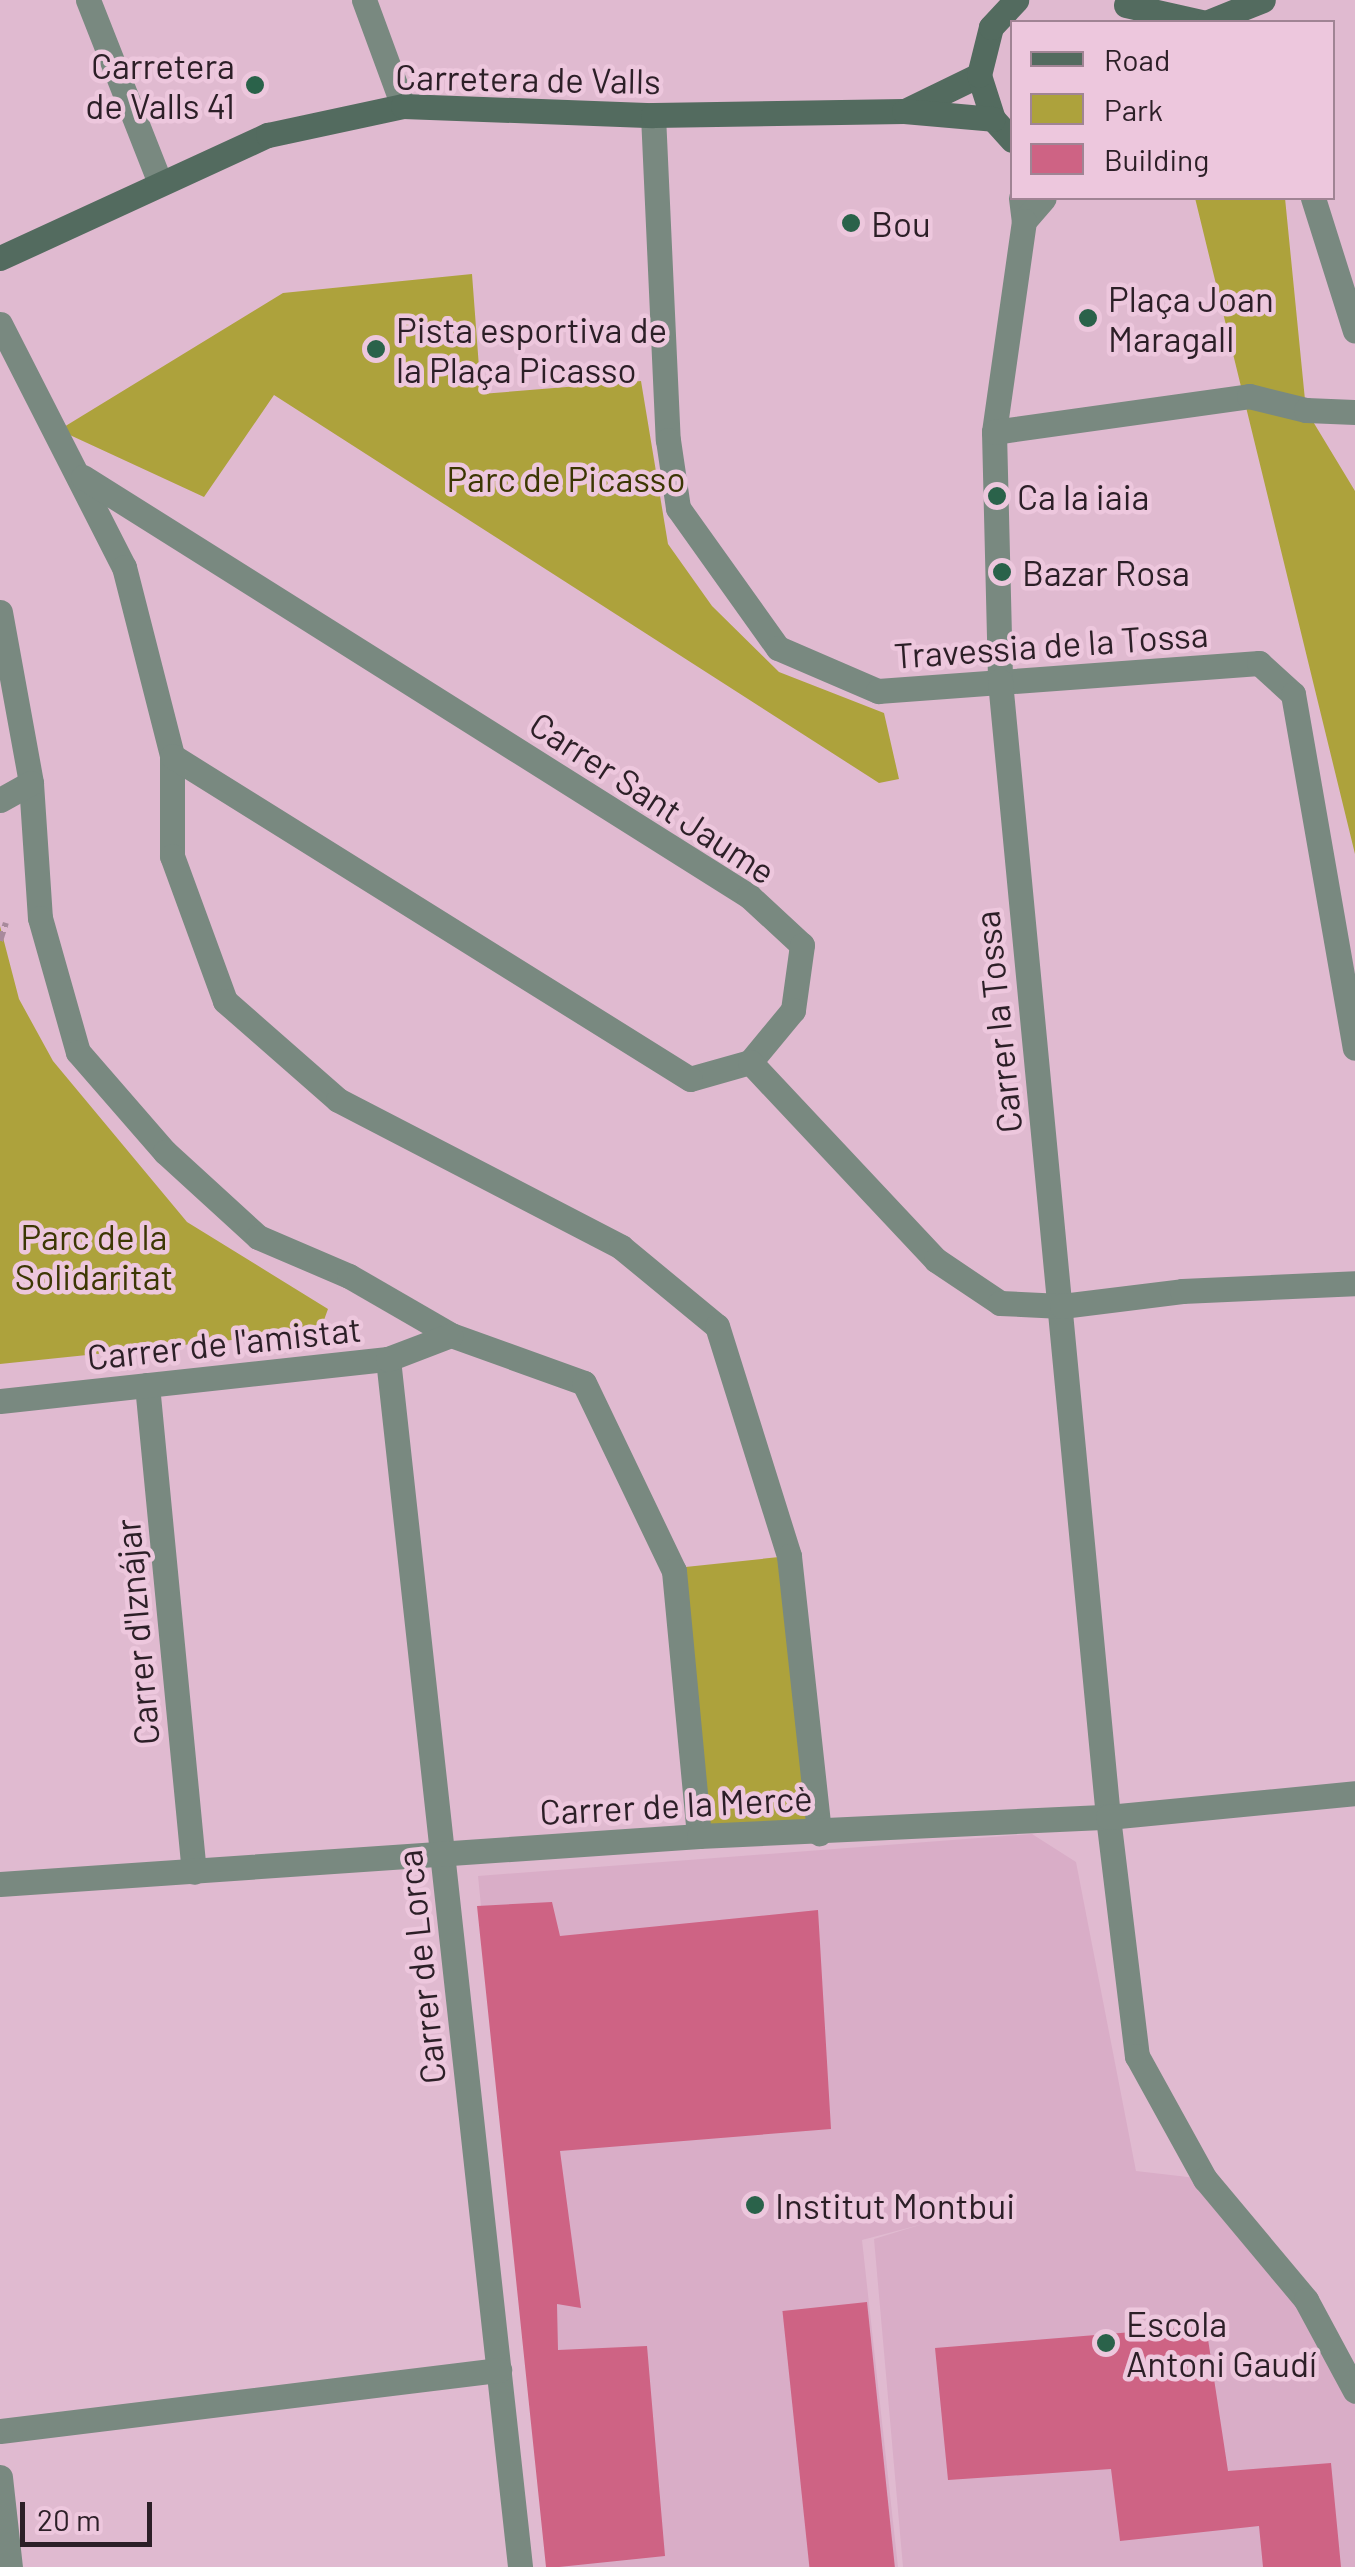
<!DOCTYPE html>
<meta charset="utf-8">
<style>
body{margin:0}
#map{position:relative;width:1355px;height:2567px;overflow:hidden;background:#e0bad0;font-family:Barlow,sans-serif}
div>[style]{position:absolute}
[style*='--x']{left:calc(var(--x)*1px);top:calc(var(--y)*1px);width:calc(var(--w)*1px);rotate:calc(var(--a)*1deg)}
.built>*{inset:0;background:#d9adc7}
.green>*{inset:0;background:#ada23c;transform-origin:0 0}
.building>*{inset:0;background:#ce6384;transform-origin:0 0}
.path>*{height:6px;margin-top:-3px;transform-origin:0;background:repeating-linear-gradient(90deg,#a88a9c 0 10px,transparent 0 15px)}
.street>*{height:25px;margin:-12.5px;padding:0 12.5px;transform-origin:12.5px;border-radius:12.5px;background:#798980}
.secondary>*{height:25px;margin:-12.5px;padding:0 12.5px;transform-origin:12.5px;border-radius:12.5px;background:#536b5f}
.dots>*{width:28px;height:28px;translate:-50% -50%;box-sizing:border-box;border:5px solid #edc7dd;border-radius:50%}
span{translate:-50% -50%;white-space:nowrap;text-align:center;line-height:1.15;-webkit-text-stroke:9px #edc7dd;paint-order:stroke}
.poi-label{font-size:35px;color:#2c1f27}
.right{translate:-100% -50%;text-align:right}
.left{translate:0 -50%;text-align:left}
.street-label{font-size:35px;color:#2c1f27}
.park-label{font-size:35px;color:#3c3703}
.legend{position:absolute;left:1010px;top:20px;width:325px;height:180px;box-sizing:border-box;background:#edc7dd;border:2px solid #a08494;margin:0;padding:12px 18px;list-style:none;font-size:30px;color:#2c1f27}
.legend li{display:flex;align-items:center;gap:20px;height:50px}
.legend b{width:50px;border:2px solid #a08494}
.scale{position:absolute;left:20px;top:2502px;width:132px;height:45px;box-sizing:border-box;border:5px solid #2c1f27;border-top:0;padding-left:12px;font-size:30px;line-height:35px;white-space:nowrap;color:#2c1f27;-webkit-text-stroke:8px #edc7dd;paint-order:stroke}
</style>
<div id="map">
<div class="built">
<i style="clip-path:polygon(1032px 1834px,1076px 1862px,1136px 2171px,1205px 2179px,1306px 2300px,1355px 2391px,1355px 2567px,903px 2567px,874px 2239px,923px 2224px,862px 2240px,898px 2567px,547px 2567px,478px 1876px)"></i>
</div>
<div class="green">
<i style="clip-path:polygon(1195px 198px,1285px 198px,1306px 410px,1355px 491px,1355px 854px)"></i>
<i style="clip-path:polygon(472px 274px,481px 394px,641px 381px,668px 544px,712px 606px,779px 672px,884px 713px,899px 779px,879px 783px,274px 395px,204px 497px,59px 430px,283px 293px)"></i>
<i style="clip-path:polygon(0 926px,19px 999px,53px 1061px,187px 1222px,328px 1309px,320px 1331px,0 1364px)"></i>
<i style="left:789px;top:1556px;width:279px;height:116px;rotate:84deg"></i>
</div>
<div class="building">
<i style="clip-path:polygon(552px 1902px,560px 1936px,818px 1910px,831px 2129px,560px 2151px,581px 2308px,557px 2304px,558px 2350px,647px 2346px,665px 2556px,559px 2567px,546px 2567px,477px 1906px)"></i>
<i style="left:867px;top:2302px;width:267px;height:85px;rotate:84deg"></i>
<i style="clip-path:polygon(1206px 2326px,1228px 2471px,1331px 2463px,1341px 2567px,1263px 2567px,1259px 2526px,1120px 2541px,1111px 2469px,948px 2480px,935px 2348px)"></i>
</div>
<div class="path">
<i style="--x:0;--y:941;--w:19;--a:-72"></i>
</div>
<div class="street">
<i style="--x:88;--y:0;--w:193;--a:68.5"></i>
<i style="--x:364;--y:0;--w:113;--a:69.8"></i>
<i style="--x:653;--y:115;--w:325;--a:87.4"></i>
<i style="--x:668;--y:440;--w:69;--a:81.6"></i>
<i style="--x:678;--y:508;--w:172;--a:54.5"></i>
<i style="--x:778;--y:648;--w:109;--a:23.3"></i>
<i style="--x:878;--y:691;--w:382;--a:-4.2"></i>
<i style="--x:1259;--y:663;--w:46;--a:42.4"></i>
<i style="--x:1293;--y:694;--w:359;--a:80.1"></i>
<i style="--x:1021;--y:198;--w:23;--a:83"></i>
<i style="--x:1024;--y:221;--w:30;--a:-49"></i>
<i style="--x:1313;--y:198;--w:139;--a:72.5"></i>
<i style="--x:1024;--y:221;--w:213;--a:98.1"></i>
<i style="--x:994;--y:432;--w:249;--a:88.6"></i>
<i style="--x:1000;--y:681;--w:1141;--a:84.57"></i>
<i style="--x:1108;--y:1817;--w:241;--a:83.1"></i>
<i style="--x:1137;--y:2056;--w:141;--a:61.1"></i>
<i style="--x:1205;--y:2179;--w:158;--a:50.1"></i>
<i style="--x:1306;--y:2300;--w:103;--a:61.7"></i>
<i style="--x:0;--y:324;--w:273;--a:63"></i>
<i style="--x:124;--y:567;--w:195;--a:75.7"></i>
<i style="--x:172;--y:756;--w:100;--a:90"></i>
<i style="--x:172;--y:856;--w:154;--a:69.9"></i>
<i style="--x:225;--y:1001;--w:150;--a:41.2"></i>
<i style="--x:338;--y:1100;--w:319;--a:27.4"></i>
<i style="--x:621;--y:1247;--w:124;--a:39.5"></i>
<i style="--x:717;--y:1326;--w:241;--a:72.6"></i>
<i style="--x:789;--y:1556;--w:279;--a:83.8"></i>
<i style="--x:994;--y:432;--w:258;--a:-8"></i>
<i style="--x:1249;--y:396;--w:59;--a:13.8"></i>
<i style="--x:1306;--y:410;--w:49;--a:2.3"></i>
<i style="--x:83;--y:477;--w:787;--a:32.18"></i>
<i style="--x:749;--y:896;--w:72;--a:42.8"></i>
<i style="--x:802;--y:945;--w:66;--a:97.9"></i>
<i style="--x:793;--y:1010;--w:67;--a:129.6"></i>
<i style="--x:750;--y:1062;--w:62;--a:164.2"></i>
<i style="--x:690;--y:1079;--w:610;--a:-148.05"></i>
<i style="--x:0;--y:612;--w:174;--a:79.7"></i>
<i style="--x:31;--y:783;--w:135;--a:86.2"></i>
<i style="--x:40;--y:918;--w:139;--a:74.2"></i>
<i style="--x:78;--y:1052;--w:133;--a:49"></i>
<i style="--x:165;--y:1152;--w:126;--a:42.4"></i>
<i style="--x:258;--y:1237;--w:99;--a:23.2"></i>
<i style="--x:349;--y:1276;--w:118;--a:30"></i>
<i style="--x:451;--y:1335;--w:141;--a:19.8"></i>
<i style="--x:584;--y:1383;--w:208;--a:64.4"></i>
<i style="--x:674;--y:1571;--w:266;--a:84.6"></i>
<i style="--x:0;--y:800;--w:35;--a:-29"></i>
<i style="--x:750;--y:1062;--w:272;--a:46.8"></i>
<i style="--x:936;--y:1260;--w:77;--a:33.9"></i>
<i style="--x:1000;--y:1303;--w:62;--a:2.8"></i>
<i style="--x:1062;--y:1306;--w:121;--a:-7.1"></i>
<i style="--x:1182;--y:1291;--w:173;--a:-2.6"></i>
<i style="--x:388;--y:1359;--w:1215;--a:83.76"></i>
<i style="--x:147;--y:1385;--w:489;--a:84.5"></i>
<i style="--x:0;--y:1401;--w:390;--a:-6.2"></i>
<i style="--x:388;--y:1359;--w:67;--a:-20.9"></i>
<i style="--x:0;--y:1884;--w:701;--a:-3.93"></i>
<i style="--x:699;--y:1836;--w:409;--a:-2.7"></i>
<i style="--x:1108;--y:1817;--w:248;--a:-5.5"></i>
<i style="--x:0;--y:2431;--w:503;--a:-6.97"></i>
<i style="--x:0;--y:2477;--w:91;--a:83.7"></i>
</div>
<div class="secondary">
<i style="--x:1126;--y:5;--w:77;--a:12.8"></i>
<i style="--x:1208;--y:22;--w:59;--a:-21.8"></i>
<i style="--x:907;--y:110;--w:80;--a:-25.9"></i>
<i style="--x:1012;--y:140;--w:28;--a:-132"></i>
<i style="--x:993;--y:119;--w:46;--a:-107.7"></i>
<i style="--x:979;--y:75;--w:49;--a:-76"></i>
<i style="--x:991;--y:27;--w:37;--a:-47"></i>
<i style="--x:0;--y:258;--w:295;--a:-24.7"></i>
<i style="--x:268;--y:135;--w:138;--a:-12.1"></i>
<i style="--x:403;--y:106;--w:250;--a:2.1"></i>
<i style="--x:653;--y:115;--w:251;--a:-0.9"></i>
<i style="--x:904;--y:111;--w:89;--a:5.1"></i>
</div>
<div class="dots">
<i style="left:255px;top:85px;background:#2a624a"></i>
<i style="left:851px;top:223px;background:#2a624a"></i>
<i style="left:1088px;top:318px;background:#2a624a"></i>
<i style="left:376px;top:349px;background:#2a624a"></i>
<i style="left:997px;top:496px;background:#2a624a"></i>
<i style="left:1002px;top:572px;background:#2a624a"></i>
<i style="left:755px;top:2205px;background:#2a624a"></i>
<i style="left:1106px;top:2343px;background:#2a624a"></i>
</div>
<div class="poi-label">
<span class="right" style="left:235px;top:85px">Carretera<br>de Valls 41</span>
<span class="left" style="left:871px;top:223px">Bou</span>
<span class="left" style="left:1108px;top:318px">Plaça Joan<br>Maragall</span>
<span class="left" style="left:396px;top:349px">Pista esportiva de<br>la Plaça Picasso</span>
<span class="left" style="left:1017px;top:496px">Ca la iaia</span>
<span class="left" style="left:1022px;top:572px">Bazar Rosa</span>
<span class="left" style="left:775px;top:2205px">Institut Montbui</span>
<span class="left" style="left:1126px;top:2343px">Escola<br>Antoni Gaudí</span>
</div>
<div class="street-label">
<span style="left:528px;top:78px;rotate:1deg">Carretera de Valls</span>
<span style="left:1051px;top:644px;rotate:-4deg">Travessia de la Tossa</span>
<span style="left:653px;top:797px;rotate:33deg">Carrer Sant Jaume</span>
<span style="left:997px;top:1022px;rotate:-96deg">Carrer la Tossa</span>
<span style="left:224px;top:1342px;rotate:-6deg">Carrer de l'amistat</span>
<span style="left:136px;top:1632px;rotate:-95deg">Carrer d'Iznájar</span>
<span style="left:676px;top:1804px;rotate:-3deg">Carrer de la Mercè</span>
<span style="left:420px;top:1967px;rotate:-96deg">Carrer de Lorca</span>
</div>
<div class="park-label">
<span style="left:566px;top:478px">Parc de Picasso</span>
<span style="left:94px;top:1256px">Parc de la<br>Solidaritat</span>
</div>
<ul class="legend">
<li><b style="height:12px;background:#536b5f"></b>Road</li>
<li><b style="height:28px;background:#ada23c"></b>Park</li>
<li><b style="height:28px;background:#ce6384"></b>Building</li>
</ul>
<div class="scale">20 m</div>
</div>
